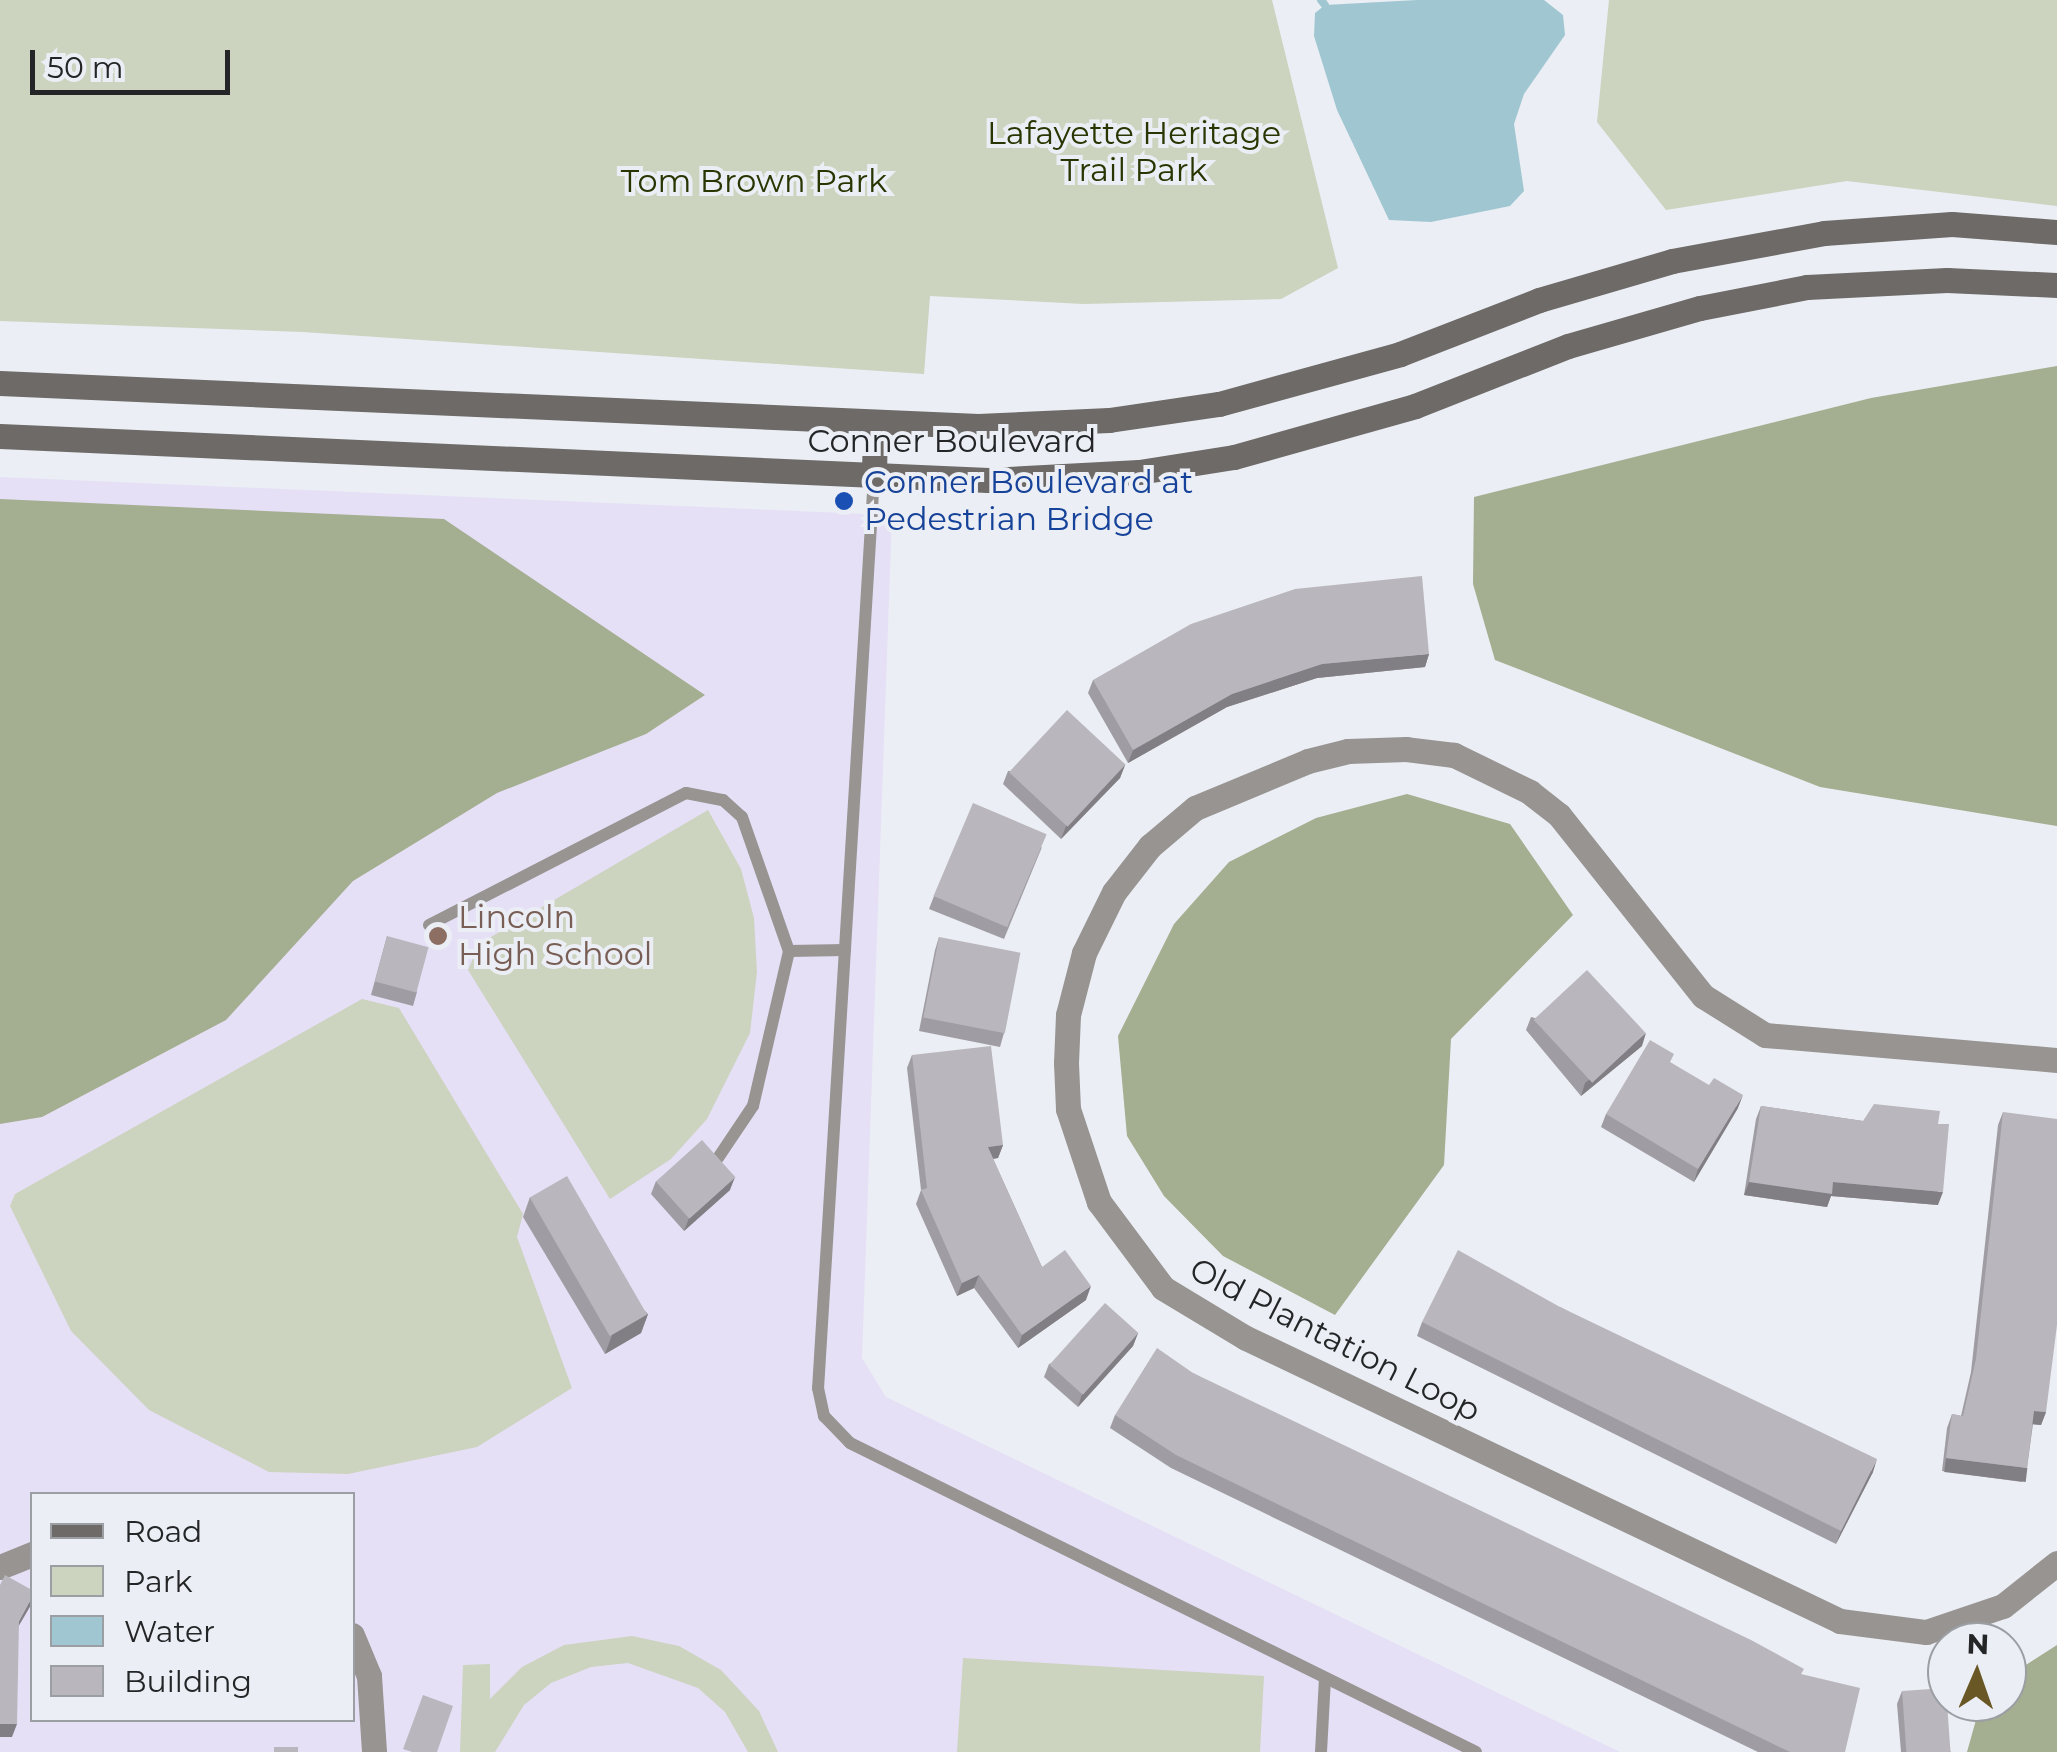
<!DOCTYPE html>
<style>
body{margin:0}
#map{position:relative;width:2057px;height:1752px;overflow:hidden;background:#ebeef4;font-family:Montserrat,sans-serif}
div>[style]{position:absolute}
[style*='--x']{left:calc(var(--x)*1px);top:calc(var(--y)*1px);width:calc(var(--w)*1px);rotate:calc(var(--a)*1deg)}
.education>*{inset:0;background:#e6e0f6}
.green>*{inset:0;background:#ccd3bf}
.forest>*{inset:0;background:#a4ae90}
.water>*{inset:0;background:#a0c7d1}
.stream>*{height:8px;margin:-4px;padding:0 4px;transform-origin:4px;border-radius:4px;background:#a0c7d1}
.lane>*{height:12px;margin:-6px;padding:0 6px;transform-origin:6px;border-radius:6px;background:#979492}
.street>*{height:25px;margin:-12.5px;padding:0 12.5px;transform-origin:12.5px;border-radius:12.5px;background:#979492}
.secondary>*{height:25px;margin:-12.5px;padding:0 12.5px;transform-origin:12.5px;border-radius:12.5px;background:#6d6a67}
.wall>*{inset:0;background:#9f9da3}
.shaded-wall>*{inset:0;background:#827f84;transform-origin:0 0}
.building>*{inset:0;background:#b9b6bd;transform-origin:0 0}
.dots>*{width:28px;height:28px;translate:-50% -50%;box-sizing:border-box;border:5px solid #ebeef4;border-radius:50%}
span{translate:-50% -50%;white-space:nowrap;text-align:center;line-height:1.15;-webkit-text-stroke:8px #ebeef4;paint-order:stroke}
.park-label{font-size:32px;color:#2a3602}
.street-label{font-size:32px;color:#242527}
.transit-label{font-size:32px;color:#164399}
.left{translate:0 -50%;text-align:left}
.education-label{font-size:32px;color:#785e54}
.legend{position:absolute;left:30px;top:1492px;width:325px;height:230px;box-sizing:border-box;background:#ebeef4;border:2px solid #9b9ea2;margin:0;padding:12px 18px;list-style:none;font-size:30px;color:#242527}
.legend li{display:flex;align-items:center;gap:20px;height:50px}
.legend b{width:50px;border:2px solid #9b9ea2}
.north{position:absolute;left:1927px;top:1622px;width:100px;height:100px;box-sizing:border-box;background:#ebeef4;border:2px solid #9b9ea2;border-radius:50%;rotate:2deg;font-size:28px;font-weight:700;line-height:40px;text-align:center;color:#242527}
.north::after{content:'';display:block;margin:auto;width:35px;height:45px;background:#695826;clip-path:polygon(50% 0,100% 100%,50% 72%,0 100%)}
.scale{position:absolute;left:30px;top:50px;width:200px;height:45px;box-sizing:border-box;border:5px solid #242527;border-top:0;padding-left:12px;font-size:30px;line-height:35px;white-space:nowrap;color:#242527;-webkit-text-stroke:8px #ebeef4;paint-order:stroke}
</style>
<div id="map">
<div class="education">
<i style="clip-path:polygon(evenodd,0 477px,892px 515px,862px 1358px,886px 1397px,1620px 1752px,0 1752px,0 477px,32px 1494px,352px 1494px,352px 1720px,32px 1720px,32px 1494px)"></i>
</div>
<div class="green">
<i style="clip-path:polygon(0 0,1272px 0,1338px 268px,1281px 299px,1084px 304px,930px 296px,924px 374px,303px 332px,0 321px)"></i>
<i style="clip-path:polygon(1609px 0,2057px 0,2057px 206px,1847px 181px,1666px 210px,1597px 122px)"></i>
<i style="clip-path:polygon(708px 810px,741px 869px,754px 918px,757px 972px,750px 1033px,707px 1119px,671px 1159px,610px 1199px,468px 970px,479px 944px)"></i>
<i style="clip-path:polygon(362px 999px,399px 1008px,523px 1214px,517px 1237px,572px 1388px,477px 1447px,348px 1474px,269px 1472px,149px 1410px,71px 1331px,10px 1206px,15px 1194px)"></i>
<i style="clip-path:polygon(632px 1636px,679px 1646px,721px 1670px,759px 1711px,778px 1752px,748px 1752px,725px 1712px,698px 1688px,628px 1663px,591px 1667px,551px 1683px,524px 1705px,495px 1752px,460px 1752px,463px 1665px,490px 1664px,490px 1699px,522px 1667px,564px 1645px)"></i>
<i style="clip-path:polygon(963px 1658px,1264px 1676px,1260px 1752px,957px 1752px)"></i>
</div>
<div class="forest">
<i style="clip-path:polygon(2057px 366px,2057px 826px,1820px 787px,1495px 660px,1473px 584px,1474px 497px,1871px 398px)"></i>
<i style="clip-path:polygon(0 499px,444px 519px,705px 695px,646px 734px,497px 793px,353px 881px,226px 1020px,42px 1117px,0 1124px)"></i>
<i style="clip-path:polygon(1407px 794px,1510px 824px,1573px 915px,1451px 1039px,1444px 1165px,1335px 1315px,1223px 1256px,1164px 1196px,1127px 1136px,1118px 1036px,1174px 924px,1229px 862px,1316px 818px)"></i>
<i style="clip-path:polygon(2057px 1645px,2057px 1752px,1967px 1752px,1981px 1702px,2007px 1702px,2007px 1677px)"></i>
</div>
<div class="water">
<i style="clip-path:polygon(1417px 0,1544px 0,1563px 15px,1565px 35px,1524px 94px,1514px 124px,1524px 191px,1510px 206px,1431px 222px,1389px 220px,1337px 110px,1314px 36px,1315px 13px,1325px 5px)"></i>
</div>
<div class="stream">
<i style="--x:1321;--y:0;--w:6;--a:51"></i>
</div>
<div class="lane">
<i style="--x:874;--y:476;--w:914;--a:93.51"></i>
<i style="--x:818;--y:1388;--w:29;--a:78"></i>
<i style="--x:824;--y:1416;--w:37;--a:46"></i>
<i style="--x:850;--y:1443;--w:698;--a:26.27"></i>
<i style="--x:429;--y:925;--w:289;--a:-27.2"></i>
<i style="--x:686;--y:793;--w:38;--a:11"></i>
<i style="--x:723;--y:800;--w:25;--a:42"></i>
<i style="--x:742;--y:817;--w:142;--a:70.7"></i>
<i style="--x:789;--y:951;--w:56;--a:-1"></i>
<i style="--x:718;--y:1158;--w:63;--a:-56.1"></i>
<i style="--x:753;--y:1106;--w:159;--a:-76.9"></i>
<i style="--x:1321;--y:1752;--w:74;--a:-86.9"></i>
</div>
<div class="street">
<i style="--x:2057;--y:1060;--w:293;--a:-175.1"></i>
<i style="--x:1765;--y:1035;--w:73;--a:-147.8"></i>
<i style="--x:1703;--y:996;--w:231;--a:-128.5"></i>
<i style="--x:1559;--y:815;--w:37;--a:-142"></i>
<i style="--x:1530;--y:792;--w:85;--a:-154"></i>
<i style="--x:1454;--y:755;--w:48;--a:-172.9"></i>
<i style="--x:1406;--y:749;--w:58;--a:178"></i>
<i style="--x:1348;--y:751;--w:41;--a:166"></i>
<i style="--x:1308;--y:761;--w:122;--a:157.4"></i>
<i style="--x:1195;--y:808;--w:59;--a:139.8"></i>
<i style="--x:1150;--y:846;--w:58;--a:128"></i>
<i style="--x:1114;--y:892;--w:68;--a:116.2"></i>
<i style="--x:1084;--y:953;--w:64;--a:104.5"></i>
<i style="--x:1068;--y:1015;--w:48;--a:92.4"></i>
<i style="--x:1066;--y:1063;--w:46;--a:87.5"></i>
<i style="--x:1068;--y:1109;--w:98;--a:71.6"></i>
<i style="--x:1099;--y:1202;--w:107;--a:53.3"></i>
<i style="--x:1163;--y:1288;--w:97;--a:31.1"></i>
<i style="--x:1246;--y:1338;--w:658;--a:25.47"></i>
<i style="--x:1840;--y:1621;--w:87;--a:7.3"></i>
<i style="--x:1926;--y:1632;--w:81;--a:-18.7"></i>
<i style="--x:2003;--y:1606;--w:69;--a:-38.5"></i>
<i style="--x:0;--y:1567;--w:35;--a:-22"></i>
<i style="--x:352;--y:1635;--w:44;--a:67.5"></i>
<i style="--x:369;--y:1676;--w:76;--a:86.2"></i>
</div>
<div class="secondary">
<i style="--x:0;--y:383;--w:979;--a:2.52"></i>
<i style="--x:978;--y:426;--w:131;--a:-2.6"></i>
<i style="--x:1109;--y:420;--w:111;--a:-8.3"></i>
<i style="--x:1219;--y:404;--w:188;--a:-15.4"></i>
<i style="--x:1400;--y:354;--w:149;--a:-21.2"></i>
<i style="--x:1539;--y:300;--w:139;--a:-16.3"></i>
<i style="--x:1672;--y:261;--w:155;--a:-10.4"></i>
<i style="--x:1824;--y:233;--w:128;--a:-4"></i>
<i style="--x:1952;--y:224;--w:105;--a:4.4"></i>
<i style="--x:0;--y:436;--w:989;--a:2.55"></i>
<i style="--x:988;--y:480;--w:151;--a:-3"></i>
<i style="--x:1139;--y:472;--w:96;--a:-9"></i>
<i style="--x:1234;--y:457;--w:188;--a:-15.7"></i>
<i style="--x:1415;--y:406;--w:164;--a:-21.4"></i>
<i style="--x:1568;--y:346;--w:137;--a:-16.1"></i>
<i style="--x:1700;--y:308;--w:109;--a:-11.1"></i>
<i style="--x:1807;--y:287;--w:140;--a:-2.9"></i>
<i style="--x:1947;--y:280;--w:110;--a:2.6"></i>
<i style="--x:874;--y:476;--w:54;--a:-88.9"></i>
</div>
<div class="wall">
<i style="clip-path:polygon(1429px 654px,1425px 667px,1317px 678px,1227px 707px,1128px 763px,1088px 693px,1093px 680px)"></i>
<i style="clip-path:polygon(1125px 765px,1120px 778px,1061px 839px,1003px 784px,1008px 771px)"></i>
<i style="clip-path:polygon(1042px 847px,1004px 939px,929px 909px,934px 896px)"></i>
<i style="clip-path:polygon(387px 936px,417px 992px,413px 1006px,371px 995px)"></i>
<i style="clip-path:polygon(939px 937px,1004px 1033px,1000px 1047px,919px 1031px,935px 950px)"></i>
<i style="clip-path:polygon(1531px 1017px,1642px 1046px,1581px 1096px,1526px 1030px)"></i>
<i style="clip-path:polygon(912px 1055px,1003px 1145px,998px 1158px,993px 1159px,1042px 1267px,1086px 1300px,1018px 1348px,974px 1288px,957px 1296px,916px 1204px,921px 1190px,907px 1068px)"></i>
<i style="clip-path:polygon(1671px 1063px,1738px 1108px,1694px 1182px,1601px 1127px,1606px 1114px)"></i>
<i style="clip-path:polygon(1761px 1106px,1863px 1121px,1938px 1124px,1938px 1205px,1831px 1196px,1827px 1207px,1744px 1195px,1756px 1119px)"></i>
<i style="clip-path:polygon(2003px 1112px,2046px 1412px,2041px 1425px,2033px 1424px,2027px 1468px,2022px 1482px,1942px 1471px,1947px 1428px,1952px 1414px,1961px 1416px,1971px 1372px,1998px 1125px)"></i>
<i style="clip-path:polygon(656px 1181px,730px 1190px,684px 1231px,651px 1194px)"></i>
<i style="clip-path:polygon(530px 1197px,648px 1314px,641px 1333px,605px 1354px,523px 1217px)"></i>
<i style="clip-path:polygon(1560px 1307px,1873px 1472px,1836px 1544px,1417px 1336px,1422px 1322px)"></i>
<i style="clip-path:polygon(1138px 1333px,1133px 1346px,1078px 1407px,1044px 1377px,1049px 1364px)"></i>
<i style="clip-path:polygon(1193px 1373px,1845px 1752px,1758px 1752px,1171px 1468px,1110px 1428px,1115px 1415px)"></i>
<i style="clip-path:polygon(1902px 1691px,1951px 1752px,1901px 1752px,1897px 1704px)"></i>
</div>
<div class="shaded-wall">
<i style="clip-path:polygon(1429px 654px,1425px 667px,1317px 678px,1227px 707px,1128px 763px,1133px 750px,1232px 694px,1322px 664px)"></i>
<i style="clip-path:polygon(1125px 765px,1120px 778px,1061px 839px,1066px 826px)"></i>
<i style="clip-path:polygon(1646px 1033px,1642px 1046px,1581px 1096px,1585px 1083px)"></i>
<i style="clip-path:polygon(1743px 1095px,1738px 1108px,1694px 1182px,1698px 1169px)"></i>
<i style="clip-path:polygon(1003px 1145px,998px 1158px,983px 1160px,988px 1147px)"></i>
<i style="clip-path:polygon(735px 1177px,730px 1190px,684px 1231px,689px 1218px)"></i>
<i style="clip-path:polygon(1749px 1182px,1833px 1182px,1943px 1192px,1938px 1205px,1831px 1196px,1827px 1207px,1744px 1195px)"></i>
<i style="clip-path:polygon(979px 1275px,974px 1288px,957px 1296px,962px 1283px)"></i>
<i style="clip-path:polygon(1091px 1286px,1086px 1300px,1018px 1348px,1022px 1335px)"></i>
<i style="clip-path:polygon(648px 1314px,641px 1333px,605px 1354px,612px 1335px)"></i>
<i style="clip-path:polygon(1138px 1333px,1133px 1346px,1078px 1407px,1082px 1394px)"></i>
<i style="clip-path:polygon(2034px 1411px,2046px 1412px,2041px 1425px,2030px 1424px)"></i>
<i style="left:1946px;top:1458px;width:82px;height:14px;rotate:7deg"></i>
<i style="clip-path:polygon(1877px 1459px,1873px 1472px,1836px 1544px,1841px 1531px)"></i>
<i style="clip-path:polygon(32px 1597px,31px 1605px,14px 1634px,19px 1621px)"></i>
<i style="clip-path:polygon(0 1724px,17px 1724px,12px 1737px,0 1737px)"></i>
</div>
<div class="building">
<i style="clip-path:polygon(1422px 576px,1429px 654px,1322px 664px,1232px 694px,1133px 750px,1093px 680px,1191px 624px,1295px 589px)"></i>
<i style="left:1067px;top:710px;width:80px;height:85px;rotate:43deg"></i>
<i style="left:973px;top:803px;width:80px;height:101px;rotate:23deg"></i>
<i style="left:387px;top:936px;width:43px;height:47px;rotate:15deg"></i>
<i style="left:939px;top:937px;width:83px;height:82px;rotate:11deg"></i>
<i style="left:1587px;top:970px;width:86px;height:73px;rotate:47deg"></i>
<i style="clip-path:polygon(1650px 1040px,1674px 1054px,1670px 1062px,1709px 1085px,1714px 1078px,1743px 1095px,1698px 1169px,1606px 1114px)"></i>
<i style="clip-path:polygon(991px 1046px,1003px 1145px,988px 1147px,1042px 1267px,1065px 1250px,1091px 1286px,1022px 1335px,979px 1275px,962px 1283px,921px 1190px,927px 1188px,912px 1055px)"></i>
<i style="clip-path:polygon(1874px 1104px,1940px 1111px,1938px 1124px,1949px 1124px,1943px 1192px,1833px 1182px,1832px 1194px,1749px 1182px,1761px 1106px,1863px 1121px)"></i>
<i style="clip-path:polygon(2003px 1112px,2057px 1119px,2057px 1325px,2046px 1412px,2034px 1411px,2027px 1468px,1946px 1458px,1952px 1414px,1963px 1416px,1976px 1359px)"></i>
<i style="left:702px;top:1140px;width:50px;height:62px;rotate:48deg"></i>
<i style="left:567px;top:1176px;width:160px;height:43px;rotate:60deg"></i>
<i style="clip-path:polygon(1458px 1250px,1560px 1307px,1877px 1459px,1841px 1531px,1422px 1322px)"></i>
<i style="left:1105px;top:1303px;width:45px;height:83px;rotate:42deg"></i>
<i style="clip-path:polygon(1157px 1348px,1193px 1373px,1751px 1640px,1804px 1669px,1801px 1674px,1860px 1688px,1845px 1752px,1790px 1752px,1176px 1455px,1115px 1415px)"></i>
<i style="clip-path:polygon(5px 1575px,32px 1590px,32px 1597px,19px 1621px,17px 1724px,0 1724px,0 1585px)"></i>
<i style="left:1946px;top:1688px;width:64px;height:44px;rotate:86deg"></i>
<i style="clip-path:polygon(423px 1695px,453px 1706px,437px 1752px,412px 1752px,403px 1749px)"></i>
<i style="left:274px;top:1747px;width:24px;height:5px"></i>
</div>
<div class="dots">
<i style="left:844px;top:501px;background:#1a4fb4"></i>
<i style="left:438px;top:936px;background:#8d6e63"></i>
</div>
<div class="park-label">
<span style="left:1134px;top:152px">Lafayette Heritage<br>Trail Park</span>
<span style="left:754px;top:181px">Tom Brown Park</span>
</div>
<div class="street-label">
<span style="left:952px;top:441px">Conner Boulevard</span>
<span style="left:1335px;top:1340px;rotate:27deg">Old Plantation Loop</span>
</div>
<div class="transit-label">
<span class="left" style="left:864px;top:501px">Conner Boulevard at<br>Pedestrian Bridge</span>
</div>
<div class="education-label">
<span class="left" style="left:458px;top:936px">Lincoln<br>High School</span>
</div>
<ul class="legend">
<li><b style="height:12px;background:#6d6a67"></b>Road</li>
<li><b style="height:28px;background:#ccd3bf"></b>Park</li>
<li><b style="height:28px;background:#a0c7d1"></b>Water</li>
<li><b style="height:28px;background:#b9b6bd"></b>Building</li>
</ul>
<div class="north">N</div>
<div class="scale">50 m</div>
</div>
